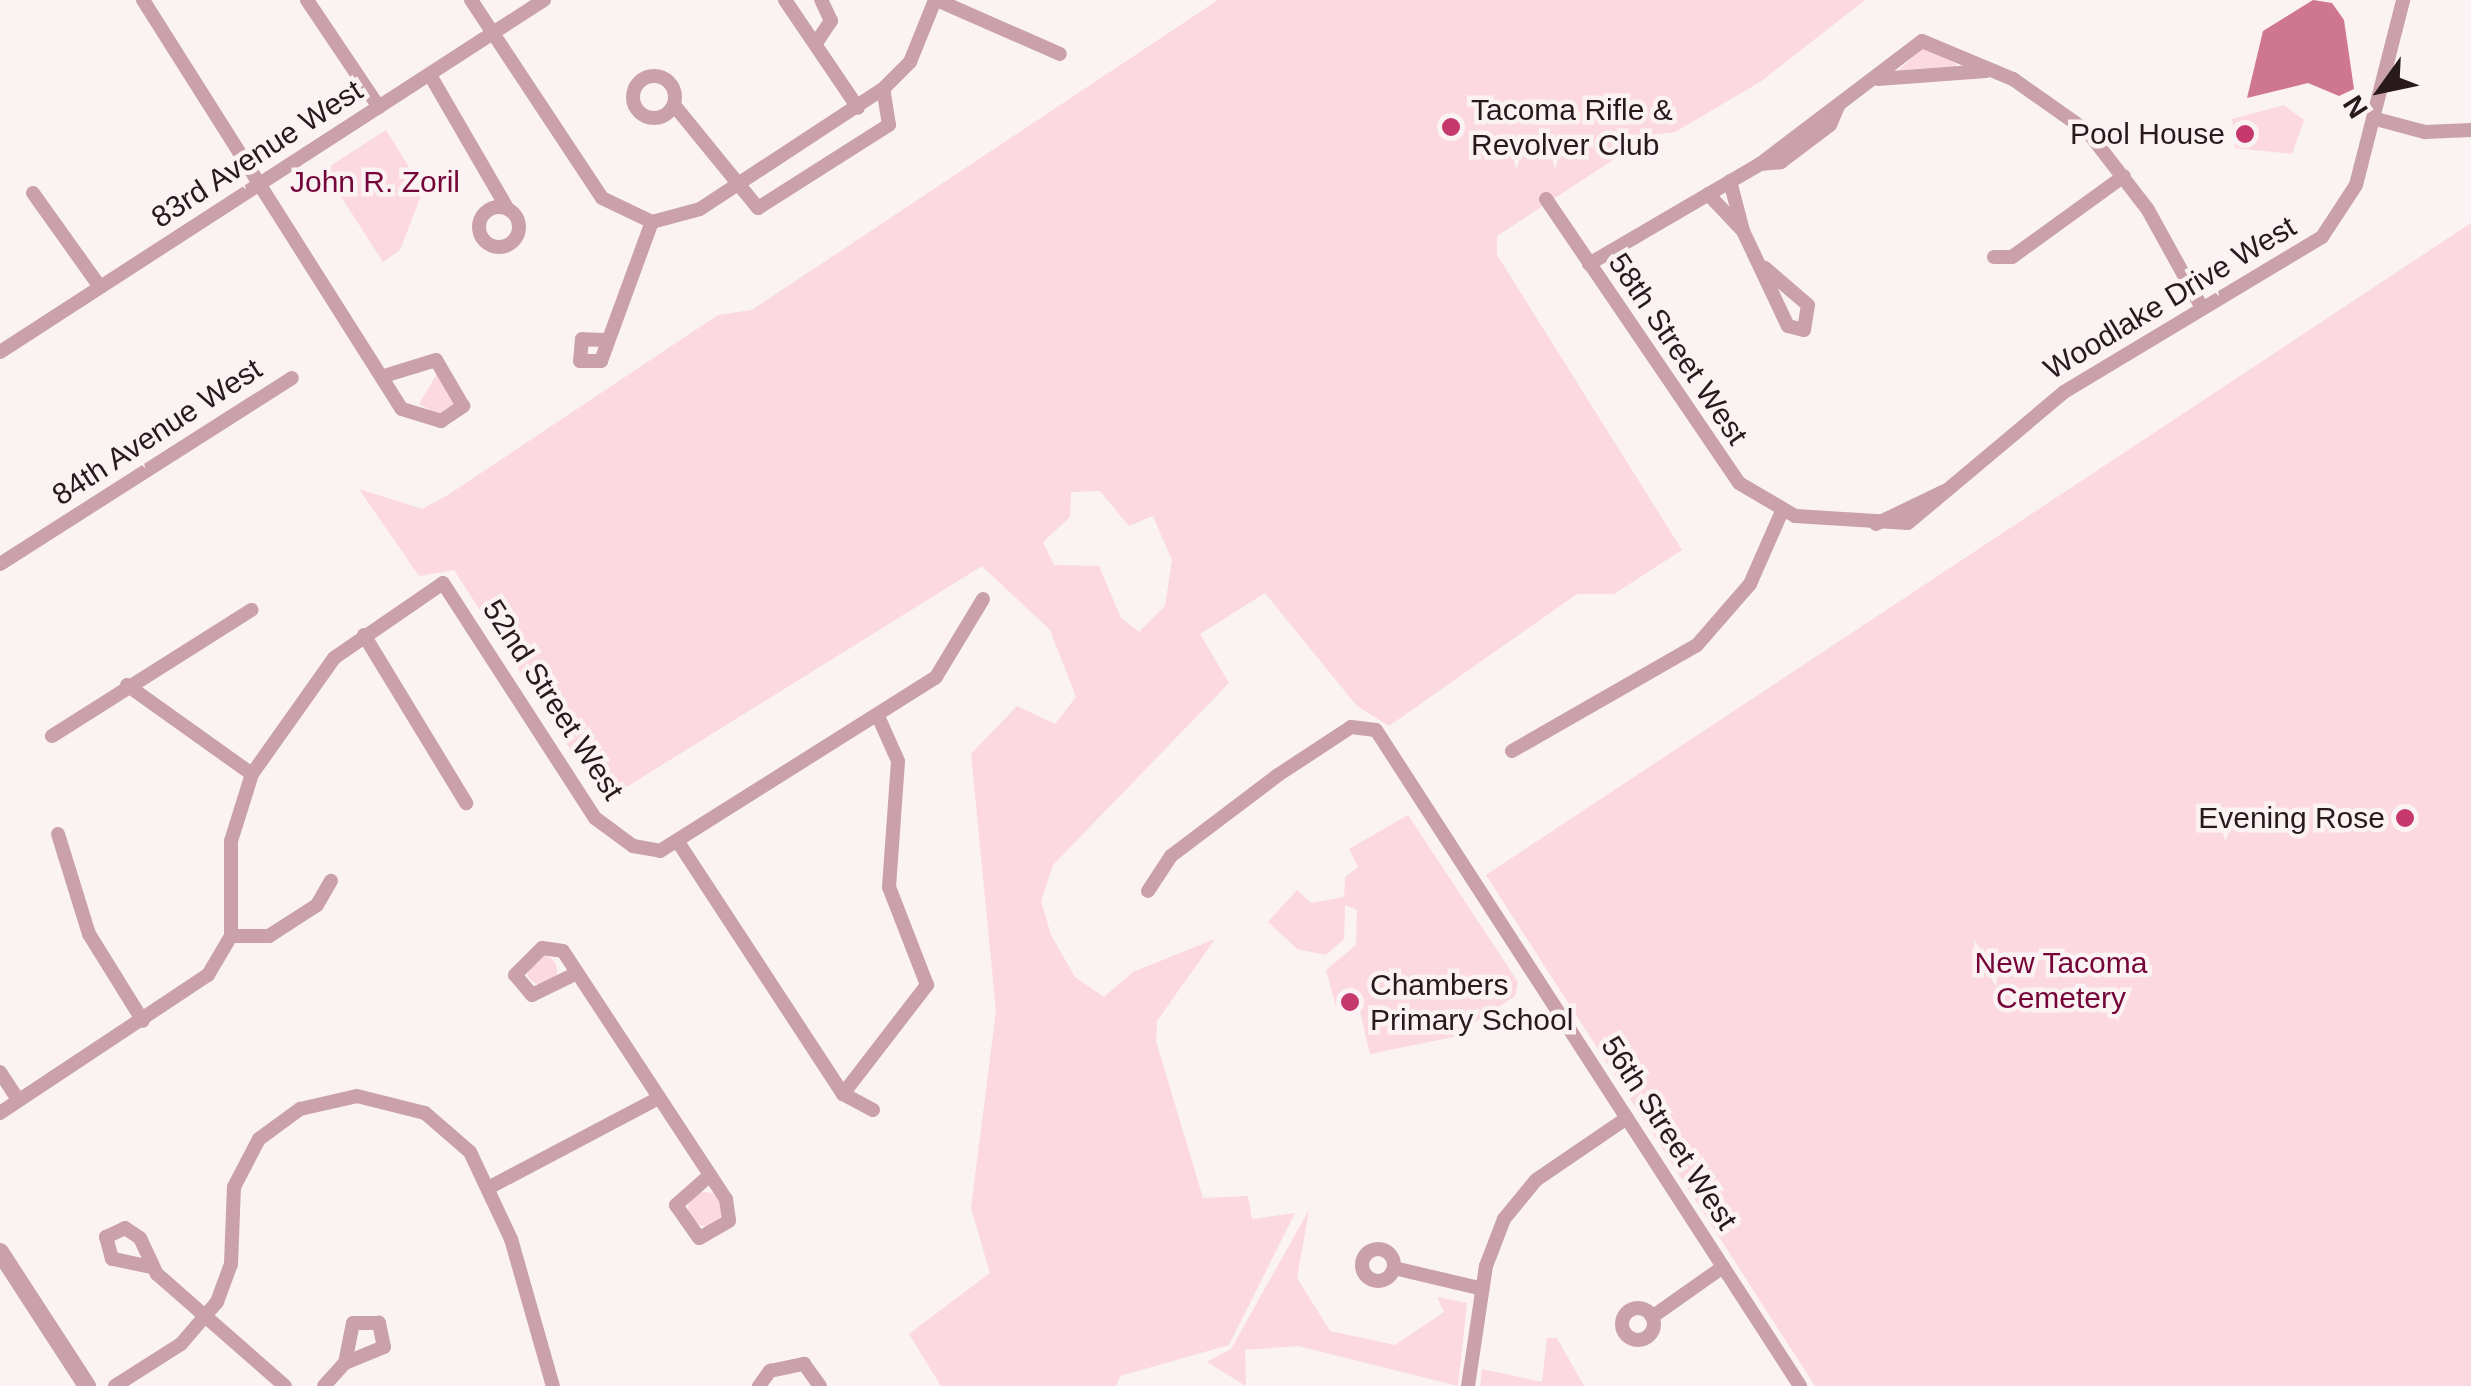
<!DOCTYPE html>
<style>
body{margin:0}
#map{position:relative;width:2471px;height:1386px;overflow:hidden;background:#faf2f3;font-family:Arial,sans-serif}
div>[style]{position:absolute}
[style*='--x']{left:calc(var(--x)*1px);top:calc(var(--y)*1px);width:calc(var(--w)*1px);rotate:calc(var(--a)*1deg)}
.green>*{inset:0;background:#fcd8e1}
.round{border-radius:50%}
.water>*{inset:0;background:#cf7790}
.minor>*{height:14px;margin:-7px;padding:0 7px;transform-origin:7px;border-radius:7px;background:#caa0ab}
.minor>.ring{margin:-7px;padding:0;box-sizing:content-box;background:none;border:14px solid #caa0ab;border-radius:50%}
.tertiary>*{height:18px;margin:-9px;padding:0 9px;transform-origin:9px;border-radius:9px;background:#caa0ab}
.dots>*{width:28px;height:28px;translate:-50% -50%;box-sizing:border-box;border:5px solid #faf2f3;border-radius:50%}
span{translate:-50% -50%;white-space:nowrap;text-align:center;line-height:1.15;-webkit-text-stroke:9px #faf2f3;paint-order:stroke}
.poi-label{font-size:30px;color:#28191d}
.left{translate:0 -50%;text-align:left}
.right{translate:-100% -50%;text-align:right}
.street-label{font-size:30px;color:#28191d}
.park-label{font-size:30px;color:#750539}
.north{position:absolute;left:2331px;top:40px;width:100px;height:100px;-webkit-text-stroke:8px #faf2f3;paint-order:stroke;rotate:237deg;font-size:28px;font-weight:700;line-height:40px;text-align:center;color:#28191d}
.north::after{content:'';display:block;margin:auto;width:35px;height:45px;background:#28191d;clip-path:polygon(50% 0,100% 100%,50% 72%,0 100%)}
</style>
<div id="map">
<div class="green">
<i style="clip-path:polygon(evenodd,1218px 0,1865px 0,1760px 82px,1675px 132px,1651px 135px,1497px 236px,1497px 255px,1682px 550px,1614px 594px,1577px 594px,1389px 726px,1357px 706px,1265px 593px,1200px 634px,1229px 683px,1053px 865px,1041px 901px,1051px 935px,1075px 977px,1104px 997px,1133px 972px,1215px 939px,1157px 1021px,1156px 1041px,1203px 1198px,1248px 1196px,1252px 1219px,1295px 1213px,1229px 1345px,1120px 1376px,1116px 1386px,941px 1386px,909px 1334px,990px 1273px,971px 1208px,996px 1011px,971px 754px,1017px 706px,1055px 724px,1076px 697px,1050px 630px,982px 566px,604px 801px,454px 570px,419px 576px,359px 489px,422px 509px,448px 495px,718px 315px,752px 310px,1218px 0,1100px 491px,1129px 526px,1153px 516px,1172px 560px,1165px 606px,1139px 632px,1121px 618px,1099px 566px,1054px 565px,1043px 542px,1070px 517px,1071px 492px,1100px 491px)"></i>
<i style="clip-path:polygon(1923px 48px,1953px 62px,1958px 66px,1899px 70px)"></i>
<i style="clip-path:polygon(2284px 105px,2304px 120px,2292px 154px,2235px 148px,2232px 119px)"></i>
<i style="clip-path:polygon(386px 130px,423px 190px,400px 250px,383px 262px,324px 170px)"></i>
<i style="clip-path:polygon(2471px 223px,2471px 1386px,1815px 1386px,1486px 875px)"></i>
<i style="clip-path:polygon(438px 372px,458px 401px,438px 414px,419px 404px)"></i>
<i style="clip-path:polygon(1408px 815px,1518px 982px,1515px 996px,1453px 1037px,1370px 1054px,1358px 1003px,1336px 1007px,1326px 970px,1356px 945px,1357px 910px,1345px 905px,1344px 939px,1326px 955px,1297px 949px,1268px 922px,1297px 890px,1311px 903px,1344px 897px,1345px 877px,1358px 867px,1349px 849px)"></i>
<i class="round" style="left:527px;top:955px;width:30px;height:30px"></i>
<i class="round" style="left:688px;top:1192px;width:34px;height:34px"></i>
<i style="clip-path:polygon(1309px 1210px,1297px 1278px,1330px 1331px,1395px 1345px,1444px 1312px,1437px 1297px,1467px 1303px,1458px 1386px,1298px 1346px,1245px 1350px,1246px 1386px,1207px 1362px,1231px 1349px)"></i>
<i style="clip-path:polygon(1547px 1338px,1557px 1338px,1584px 1386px,1480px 1386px,1482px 1369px,1542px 1382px)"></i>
</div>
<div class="water">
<i style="clip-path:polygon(2313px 0,2332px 3px,2344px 20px,2354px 89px,2339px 96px,2308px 83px,2247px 98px,2263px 31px)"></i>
</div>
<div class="minor">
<i style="--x:143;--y:0;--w:484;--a:57.7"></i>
<i style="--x:402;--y:409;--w:41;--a:17.1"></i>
<i style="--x:441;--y:421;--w:27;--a:-34"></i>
<i style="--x:463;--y:406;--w:53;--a:-120.4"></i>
<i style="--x:436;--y:360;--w:54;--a:162.9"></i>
<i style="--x:307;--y:0;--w:129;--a:56.1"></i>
<i style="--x:471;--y:0;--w:237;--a:56.5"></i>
<i style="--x:602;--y:198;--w:55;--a:25.6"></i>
<i style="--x:652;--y:222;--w:50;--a:-15.2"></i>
<i style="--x:700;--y:209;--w:219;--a:-33.3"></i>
<i style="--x:883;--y:89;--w:38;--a:-45"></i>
<i style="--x:910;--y:62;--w:67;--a:-68"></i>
<i style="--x:785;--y:0;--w:130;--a:55.9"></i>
<i style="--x:937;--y:0;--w:134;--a:23.7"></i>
<i style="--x:816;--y:43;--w:27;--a:-56"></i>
<i style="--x:831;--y:21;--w:23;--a:-115"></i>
<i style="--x:430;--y:75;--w:151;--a:59.9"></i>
<i class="ring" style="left:633px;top:76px;width:28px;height:28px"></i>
<i style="--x:1878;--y:79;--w:108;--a:-4.2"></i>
<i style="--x:674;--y:105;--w:133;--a:50.8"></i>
<i style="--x:758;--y:208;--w:155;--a:-32.4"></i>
<i style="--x:889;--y:125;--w:36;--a:-99"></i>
<i style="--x:2376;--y:119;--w:51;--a:14.9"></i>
<i style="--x:2425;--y:132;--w:46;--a:-2.5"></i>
<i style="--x:1760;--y:164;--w:203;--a:-37.2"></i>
<i style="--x:1922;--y:41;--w:99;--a:22.7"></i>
<i style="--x:2013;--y:79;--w:92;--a:35.2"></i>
<i style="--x:2088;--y:132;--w:98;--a:52.4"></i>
<i style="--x:2148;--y:210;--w:112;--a:61.1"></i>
<i style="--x:1730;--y:181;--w:52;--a:75.4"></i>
<i style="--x:33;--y:193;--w:115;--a:54.5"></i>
<i style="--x:1708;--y:194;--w:51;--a:46.6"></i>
<i style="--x:1743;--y:231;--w:105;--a:64.7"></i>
<i style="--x:1788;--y:326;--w:16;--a:14"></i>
<i style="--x:1804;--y:330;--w:25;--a:-81"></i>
<i style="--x:1808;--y:305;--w:57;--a:-139.3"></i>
<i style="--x:1546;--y:199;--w:343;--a:55.8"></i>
<i style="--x:1739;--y:483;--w:65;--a:30.5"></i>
<i style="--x:1795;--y:516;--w:113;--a:3.5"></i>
<i style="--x:1908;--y:523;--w:204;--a:-40"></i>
<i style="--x:2064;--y:392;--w:301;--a:-31"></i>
<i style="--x:2322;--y:237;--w:62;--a:-56.8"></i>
<i style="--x:2356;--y:185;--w:191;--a:-75.7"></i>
<i class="ring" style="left:479px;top:207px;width:26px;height:26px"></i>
<i style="--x:1994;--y:257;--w:18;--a:0"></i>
<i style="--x:2012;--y:257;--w:138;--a:-35.9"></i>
<i style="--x:1589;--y:264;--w:198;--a:-30.3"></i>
<i style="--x:1760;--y:164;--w:21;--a:-5"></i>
<i style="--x:1781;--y:162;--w:61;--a:-37.1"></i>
<i style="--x:1830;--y:125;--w:21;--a:-67"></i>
<i style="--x:606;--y:340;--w:24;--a:-178"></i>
<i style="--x:582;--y:339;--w:22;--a:95"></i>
<i style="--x:580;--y:361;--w:21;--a:0"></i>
<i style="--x:601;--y:361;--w:148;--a:-69.9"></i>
<i style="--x:0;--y:352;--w:648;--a:-32.91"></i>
<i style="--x:1876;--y:524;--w:76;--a:-25.6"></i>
<i style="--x:0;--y:564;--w:346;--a:-32.5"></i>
<i style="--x:364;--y:635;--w:197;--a:58.7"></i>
<i style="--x:127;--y:685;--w:153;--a:35.5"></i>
<i style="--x:52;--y:736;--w:236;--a:-32.3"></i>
<i style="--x:1512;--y:751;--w:213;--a:-29.8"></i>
<i style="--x:1697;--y:645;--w:81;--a:-49"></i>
<i style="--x:1750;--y:584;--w:80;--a:-66.3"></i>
<i style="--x:58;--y:834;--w:105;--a:72.8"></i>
<i style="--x:89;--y:934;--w:102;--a:58.2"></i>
<i style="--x:680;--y:845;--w:298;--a:56.8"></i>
<i style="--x:843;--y:1094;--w:34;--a:28"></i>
<i style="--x:1148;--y:891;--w:42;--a:-56.7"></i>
<i style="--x:1171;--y:856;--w:134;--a:-37.1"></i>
<i style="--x:1278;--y:775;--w:87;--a:-33.3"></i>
<i style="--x:1351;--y:727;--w:25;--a:7"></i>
<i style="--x:1376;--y:730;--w:781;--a:57.12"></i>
<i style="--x:231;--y:936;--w:38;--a:0"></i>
<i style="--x:269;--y:936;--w:57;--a:-32.9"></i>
<i style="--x:317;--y:905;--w:28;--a:-60"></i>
<i style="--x:577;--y:973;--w:50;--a:153.9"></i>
<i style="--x:532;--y:995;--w:26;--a:-130"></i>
<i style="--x:515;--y:975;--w:38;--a:-45"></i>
<i style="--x:542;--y:948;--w:21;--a:8"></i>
<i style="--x:563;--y:951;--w:297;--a:56.7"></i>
<i style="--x:726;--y:1199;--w:22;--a:82"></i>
<i style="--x:729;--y:1221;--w:34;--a:150"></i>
<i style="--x:699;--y:1238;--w:40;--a:-124.9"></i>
<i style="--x:676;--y:1205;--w:45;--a:-41.4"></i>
<i style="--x:0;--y:1072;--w:33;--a:57"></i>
<i style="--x:843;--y:1094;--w:138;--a:-52.4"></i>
<i style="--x:927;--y:985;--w:105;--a:-111.2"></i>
<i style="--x:889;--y:887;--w:126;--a:-85.9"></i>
<i style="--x:898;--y:761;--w:49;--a:-114"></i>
<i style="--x:0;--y:1113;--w:250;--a:-33.6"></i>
<i style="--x:208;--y:975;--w:45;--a:-59.5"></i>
<i style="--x:231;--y:936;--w:95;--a:-90"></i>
<i style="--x:231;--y:841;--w:70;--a:-72.6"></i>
<i style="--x:252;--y:774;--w:142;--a:-54.7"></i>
<i style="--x:334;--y:658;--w:132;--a:-34.5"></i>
<i style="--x:443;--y:583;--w:280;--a:57.1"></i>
<i style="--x:595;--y:818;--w:47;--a:36.4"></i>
<i style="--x:633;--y:846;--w:27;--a:10"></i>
<i style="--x:660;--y:851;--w:326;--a:-32.2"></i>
<i style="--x:936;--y:677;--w:91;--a:-58.9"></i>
<i style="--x:490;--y:1187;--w:191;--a:-27.8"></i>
<i class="ring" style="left:1362px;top:1249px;width:18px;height:18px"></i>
<i style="--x:151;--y:1267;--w:40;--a:-168"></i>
<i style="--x:112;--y:1259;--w:23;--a:-105"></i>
<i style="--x:106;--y:1237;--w:21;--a:-25"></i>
<i style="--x:125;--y:1228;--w:18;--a:34"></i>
<i style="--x:140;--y:1238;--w:40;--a:65"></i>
<i style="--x:157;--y:1274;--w:170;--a:41.2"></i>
<i style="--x:1394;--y:1268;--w:91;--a:13.3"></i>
<i class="ring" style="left:1622px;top:1308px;width:18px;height:18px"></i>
<i style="--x:1652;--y:1317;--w:87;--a:-35.2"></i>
<i style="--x:115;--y:1386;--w:78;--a:-32.5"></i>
<i style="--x:181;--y:1344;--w:55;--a:-49.4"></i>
<i style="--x:217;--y:1302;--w:40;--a:-69.8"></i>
<i style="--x:231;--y:1264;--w:77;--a:-87.8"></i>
<i style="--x:234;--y:1187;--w:54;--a:-62.5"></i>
<i style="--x:259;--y:1139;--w:51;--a:-36.2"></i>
<i style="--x:300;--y:1109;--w:58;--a:-12.8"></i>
<i style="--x:357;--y:1096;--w:70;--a:14"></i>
<i style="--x:425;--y:1113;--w:60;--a:40.9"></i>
<i style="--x:470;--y:1152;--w:96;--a:64.8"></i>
<i style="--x:511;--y:1239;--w:153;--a:74.1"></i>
<i style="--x:324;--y:1386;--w:31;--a:-48"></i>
<i style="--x:345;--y:1363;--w:42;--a:-22.3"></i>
<i style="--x:384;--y:1347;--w:25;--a:-102"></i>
<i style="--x:379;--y:1323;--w:26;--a:180"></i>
<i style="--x:353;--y:1323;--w:41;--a:101.3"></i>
<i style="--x:759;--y:1386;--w:19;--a:-54"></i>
<i style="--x:770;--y:1371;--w:35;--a:-12"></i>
<i style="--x:804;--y:1364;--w:27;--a:54"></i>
<i style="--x:1468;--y:1386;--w:121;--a:-81.5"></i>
<i style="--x:1486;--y:1266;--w:50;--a:-69"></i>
<i style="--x:1504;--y:1219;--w:50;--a:-50.6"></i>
<i style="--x:1536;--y:1180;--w:110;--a:-34.3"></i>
</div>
<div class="tertiary">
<i style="--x:0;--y:1252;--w:160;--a:57"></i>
</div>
<div class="dots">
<i style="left:1451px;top:127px;background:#c4386c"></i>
<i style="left:2245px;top:134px;background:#c4386c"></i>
<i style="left:2405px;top:818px;background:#c4386c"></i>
<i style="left:1350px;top:1002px;background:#c4386c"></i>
</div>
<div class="poi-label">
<span class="left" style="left:1471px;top:127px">Tacoma Rifle &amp;<br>Revolver Club</span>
<span class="right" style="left:2225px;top:134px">Pool House</span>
<span class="right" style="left:2385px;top:818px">Evening Rose</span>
<span class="left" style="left:1370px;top:1002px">Chambers<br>Primary School</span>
</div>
<div class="street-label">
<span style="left:257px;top:154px;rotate:-33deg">83rd Avenue West</span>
<span style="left:2170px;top:298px;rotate:-31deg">Woodlake Drive West</span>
<span style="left:1678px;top:349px;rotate:56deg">58th Street West</span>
<span style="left:157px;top:432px;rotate:-33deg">84th Avenue West</span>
<span style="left:553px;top:700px;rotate:57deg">52nd Street West</span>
<span style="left:1669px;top:1133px;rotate:57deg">56th Street West</span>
</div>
<div class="park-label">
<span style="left:375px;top:182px">John R. Zoril</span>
<span style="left:2061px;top:980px">New Tacoma<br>Cemetery</span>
</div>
<div class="north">N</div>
</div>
